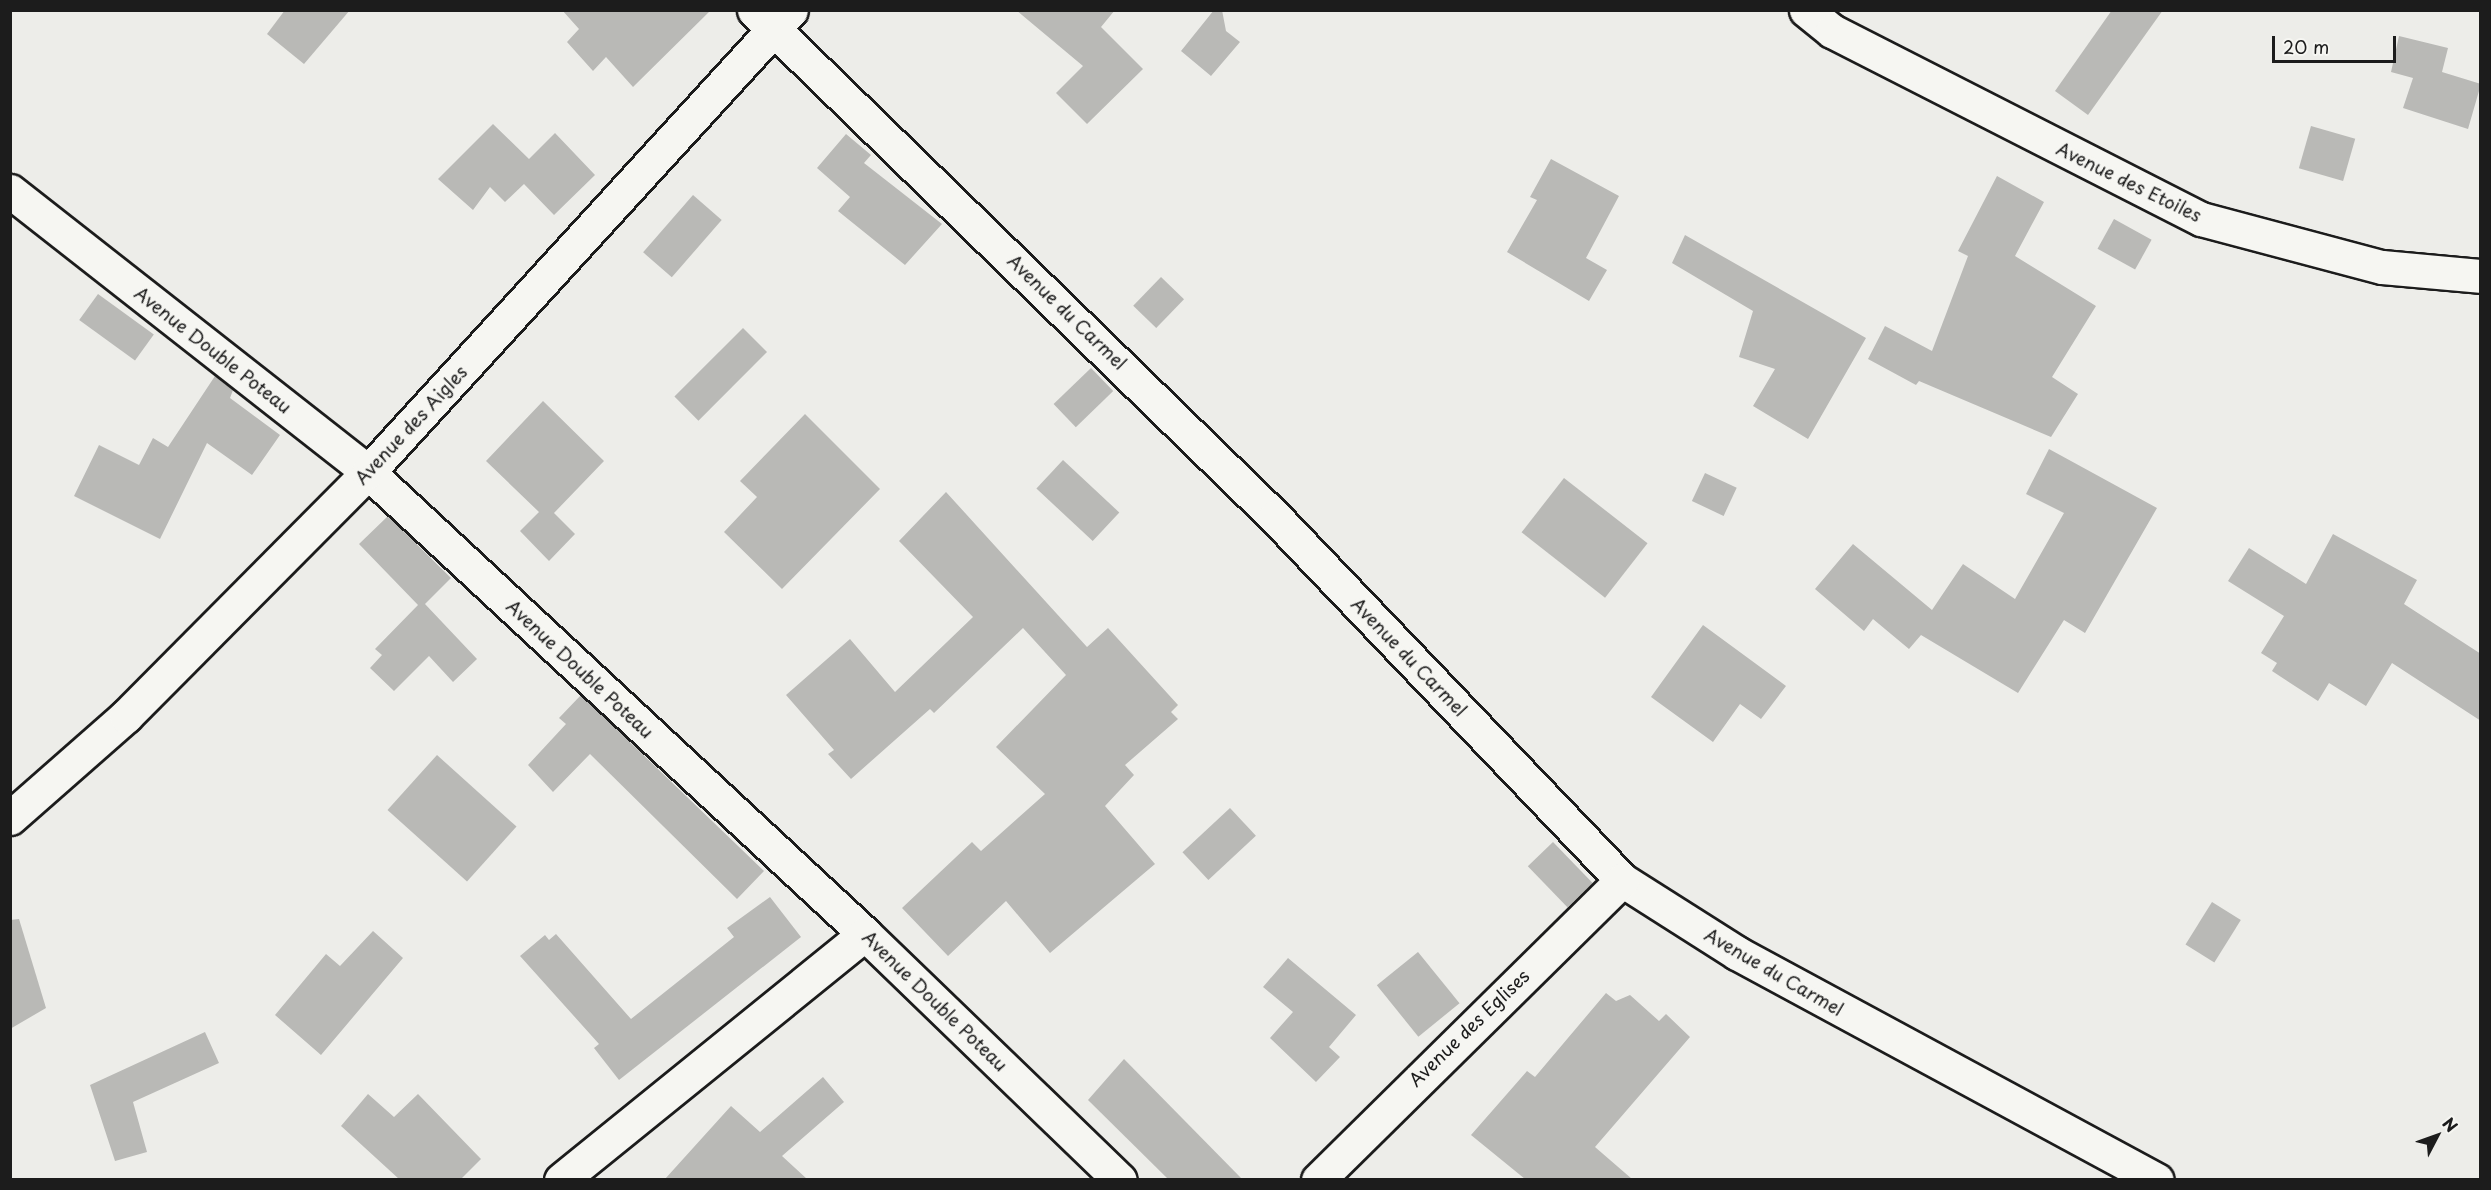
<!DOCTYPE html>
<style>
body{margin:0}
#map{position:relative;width:2491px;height:1190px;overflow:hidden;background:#edede9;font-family:"Playpen Sans",sans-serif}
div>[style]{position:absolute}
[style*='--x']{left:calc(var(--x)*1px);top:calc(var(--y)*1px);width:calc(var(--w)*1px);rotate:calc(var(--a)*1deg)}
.building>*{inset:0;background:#b9b9b6;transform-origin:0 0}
.roads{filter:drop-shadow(2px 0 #1c1c1c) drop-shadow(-2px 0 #1c1c1c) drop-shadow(0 2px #1c1c1c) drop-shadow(0 -2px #1c1c1c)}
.minor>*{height:33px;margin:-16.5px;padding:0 16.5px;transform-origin:16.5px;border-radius:16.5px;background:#f6f6f2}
span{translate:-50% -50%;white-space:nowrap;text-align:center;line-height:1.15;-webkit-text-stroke:6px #f6f6f2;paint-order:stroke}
.street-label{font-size:18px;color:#1c1c1c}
.frame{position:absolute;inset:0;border:12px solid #1c1c1c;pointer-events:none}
.north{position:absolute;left:2407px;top:1106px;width:60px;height:60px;-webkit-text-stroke:4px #f6f6f2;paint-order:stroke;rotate:49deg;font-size:16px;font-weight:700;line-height:24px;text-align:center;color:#1c1c1c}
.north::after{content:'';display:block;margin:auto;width:21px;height:27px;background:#1c1c1c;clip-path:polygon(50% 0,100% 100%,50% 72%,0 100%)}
.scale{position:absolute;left:2272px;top:36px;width:124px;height:27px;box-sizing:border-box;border:3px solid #1c1c1c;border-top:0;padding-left:8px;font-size:18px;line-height:21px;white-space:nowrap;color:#1c1c1c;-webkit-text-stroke:4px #f6f6f2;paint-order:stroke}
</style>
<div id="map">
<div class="building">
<i style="clip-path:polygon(285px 10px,350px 10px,304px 64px,267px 34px)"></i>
<i style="clip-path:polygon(562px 10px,711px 10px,633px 87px,606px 57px,593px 71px,567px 42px,579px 29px)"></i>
<i style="clip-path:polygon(1016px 10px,1115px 10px,1101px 27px,1143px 69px,1087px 124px,1056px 93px,1083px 66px)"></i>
<i style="clip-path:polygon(1214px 10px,1222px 10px,1226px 31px,1240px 42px,1211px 76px,1181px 51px)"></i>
<i style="clip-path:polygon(2112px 10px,2163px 10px,2088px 115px,2055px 91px)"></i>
<i style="clip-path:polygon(2399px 36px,2448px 48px,2442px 72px,2481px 84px,2468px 129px,2403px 108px,2413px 78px,2391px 72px)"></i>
<i style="clip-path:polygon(493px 124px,529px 159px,555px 133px,595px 175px,554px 215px,524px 184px,505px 202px,490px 187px,473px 210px,438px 179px)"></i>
<i style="left:2311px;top:126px;width:46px;height:44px;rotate:16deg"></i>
<i style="clip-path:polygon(846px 134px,871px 155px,864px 163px,942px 224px,905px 265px,838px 211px,850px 197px,817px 168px)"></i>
<i style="clip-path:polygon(1551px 159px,1619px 196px,1586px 258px,1607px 270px,1589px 301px,1507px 252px,1537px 200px,1530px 197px)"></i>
<i style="clip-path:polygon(1997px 176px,2044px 202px,2015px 256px,2096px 306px,2052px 377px,2078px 394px,2051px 437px,1919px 381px,1916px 385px,1868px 359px,1885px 326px,1932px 351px,1968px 256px,1958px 251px)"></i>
<i style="left:693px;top:195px;width:38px;height:76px;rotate:41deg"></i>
<i style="left:2114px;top:219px;width:43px;height:34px;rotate:29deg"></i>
<i style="clip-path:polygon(1685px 235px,1866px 338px,1808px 439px,1753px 406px,1775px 369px,1739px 357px,1753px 311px,1672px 263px)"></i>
<i style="left:1161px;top:277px;width:32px;height:40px;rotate:44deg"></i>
<i style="left:98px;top:294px;width:69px;height:32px;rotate:36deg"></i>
<i style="left:743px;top:328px;width:34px;height:97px;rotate:45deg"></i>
<i style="left:1091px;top:368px;width:32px;height:52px;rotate:46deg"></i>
<i style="clip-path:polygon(215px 376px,233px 390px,230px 398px,280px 435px,252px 475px,207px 443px,160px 539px,74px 496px,99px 445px,139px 465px,153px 438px,168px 447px)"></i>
<i style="clip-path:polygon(543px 401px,604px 461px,554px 513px,575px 534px,549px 561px,520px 531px,539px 512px,486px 461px)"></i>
<i style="clip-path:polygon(805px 414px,880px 489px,782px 589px,724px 532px,757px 497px,740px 481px)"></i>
<i style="clip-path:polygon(2049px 449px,2157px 508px,2085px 633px,2064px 620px,2018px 693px,1921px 635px,1909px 649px,1873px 619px,1864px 631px,1815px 589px,1853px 544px,1932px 610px,1963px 564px,2015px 599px,2064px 513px,2026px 494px)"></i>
<i style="left:1063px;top:460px;width:77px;height:39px;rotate:43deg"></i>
<i style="left:1705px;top:473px;width:35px;height:31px;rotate:25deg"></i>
<i style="left:1564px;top:478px;width:106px;height:69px;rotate:38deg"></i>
<i style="clip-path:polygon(946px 492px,1087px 647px,1108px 628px,1178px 705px,1171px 712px,1178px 719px,1125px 765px,1134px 775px,1105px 806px,1155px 864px,1050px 953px,1006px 901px,948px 956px,902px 908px,972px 842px,981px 851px,1045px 794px,996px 747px,1066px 675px,1023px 628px,934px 713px,930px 709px,851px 779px,828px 754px,834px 750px,786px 695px,850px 639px,895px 692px,973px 617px,899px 541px)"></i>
<i style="clip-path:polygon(388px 516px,451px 578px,425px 604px,477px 659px,453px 682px,429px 656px,394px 691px,370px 668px,382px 655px,375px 649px,418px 605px,359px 544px)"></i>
<i style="clip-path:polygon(2333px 534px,2417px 580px,2404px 604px,2481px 654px,2481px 721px,2392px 663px,2366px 706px,2329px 683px,2318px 701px,2272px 671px,2277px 663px,2261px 653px,2284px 616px,2228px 581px,2249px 548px,2306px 584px)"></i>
<i style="clip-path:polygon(1703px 625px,1786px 686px,1761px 719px,1740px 704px,1713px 742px,1651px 697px)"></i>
<i style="clip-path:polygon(581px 695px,764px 871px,737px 899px,590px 754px,553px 792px,528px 765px,566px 724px,559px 718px)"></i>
<i style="left:437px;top:755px;width:107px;height:74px;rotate:42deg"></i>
<i style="left:1230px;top:808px;width:38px;height:65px;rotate:47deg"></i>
<i style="left:1553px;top:842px;width:57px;height:35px;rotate:46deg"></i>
<i style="clip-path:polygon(770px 897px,801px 937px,619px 1080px,594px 1048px,599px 1044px,520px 956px,545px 935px,549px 940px,556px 934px,631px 1019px,734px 937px,727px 928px)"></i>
<i style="left:2212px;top:902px;width:34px;height:50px;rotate:32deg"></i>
<i style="clip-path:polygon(19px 919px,46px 1008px,10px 1029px,10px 920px)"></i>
<i style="clip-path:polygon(373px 931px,403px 958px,321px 1055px,275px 1015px,326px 954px,340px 966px)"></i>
<i style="left:1418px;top:952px;width:66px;height:53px;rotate:51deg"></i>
<i style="clip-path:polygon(1288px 958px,1356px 1015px,1329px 1047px,1340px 1057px,1316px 1082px,1270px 1038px,1293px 1012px,1263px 987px)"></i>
<i style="clip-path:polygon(1606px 993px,1616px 1001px,1630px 995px,1659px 1021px,1666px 1014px,1690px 1037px,1595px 1147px,1632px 1179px,1525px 1179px,1471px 1135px,1527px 1071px,1535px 1077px)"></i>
<i style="clip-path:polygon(205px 1032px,219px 1063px,133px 1102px,147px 1152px,115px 1161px,90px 1085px)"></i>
<i style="clip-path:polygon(1124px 1059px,1242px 1179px,1168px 1179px,1088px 1100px)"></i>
<i style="clip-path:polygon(823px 1077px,844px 1102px,782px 1156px,807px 1179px,665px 1179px,731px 1106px,760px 1132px)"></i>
<i style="clip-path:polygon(368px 1094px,394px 1117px,418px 1094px,481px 1159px,461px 1179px,399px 1179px,341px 1126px)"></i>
</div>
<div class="roads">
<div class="minor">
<i style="--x:754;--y:10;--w:727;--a:44.22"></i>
<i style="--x:1275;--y:517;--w:502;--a:46.29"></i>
<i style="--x:1622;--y:880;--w:136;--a:32.4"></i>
<i style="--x:1737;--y:953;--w:477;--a:28.4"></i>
<i style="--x:1806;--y:10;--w:33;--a:39"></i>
<i style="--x:1832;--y:31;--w:414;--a:27"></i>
<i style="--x:2201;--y:219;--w:187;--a:14.9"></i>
<i style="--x:2382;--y:267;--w:98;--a:5.2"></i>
<i style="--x:10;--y:191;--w:455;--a:38.1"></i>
<i style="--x:368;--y:472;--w:679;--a:42.91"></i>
<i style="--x:865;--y:934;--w:354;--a:44"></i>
<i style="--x:10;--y:818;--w:154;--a:-41.3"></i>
<i style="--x:126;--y:716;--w:344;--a:-45.2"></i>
<i style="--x:368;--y:472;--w:626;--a:-47.52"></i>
<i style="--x:561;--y:1180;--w:391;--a:-39"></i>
<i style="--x:1318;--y:1180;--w:427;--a:-44.6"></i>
</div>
</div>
<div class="street-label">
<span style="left:2129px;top:182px;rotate:26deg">Avenue des Etoiles</span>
<span style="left:1067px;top:312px;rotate:44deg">Avenue du Carmel</span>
<span style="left:213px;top:350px;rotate:38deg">Avenue Double Poteau</span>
<span style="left:411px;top:425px;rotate:-47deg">Avenue des Aigles</span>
<span style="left:1409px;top:657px;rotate:46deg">Avenue du Carmel</span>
<span style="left:580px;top:669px;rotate:43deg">Avenue Double Poteau</span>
<span style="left:1774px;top:972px;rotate:30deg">Avenue du Carmel</span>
<span style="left:935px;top:1001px;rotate:44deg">Avenue Double Poteau</span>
<span style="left:1469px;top:1028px;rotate:-44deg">Avenue des Eglises</span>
</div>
<div class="frame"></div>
<div class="north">N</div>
<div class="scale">20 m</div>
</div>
